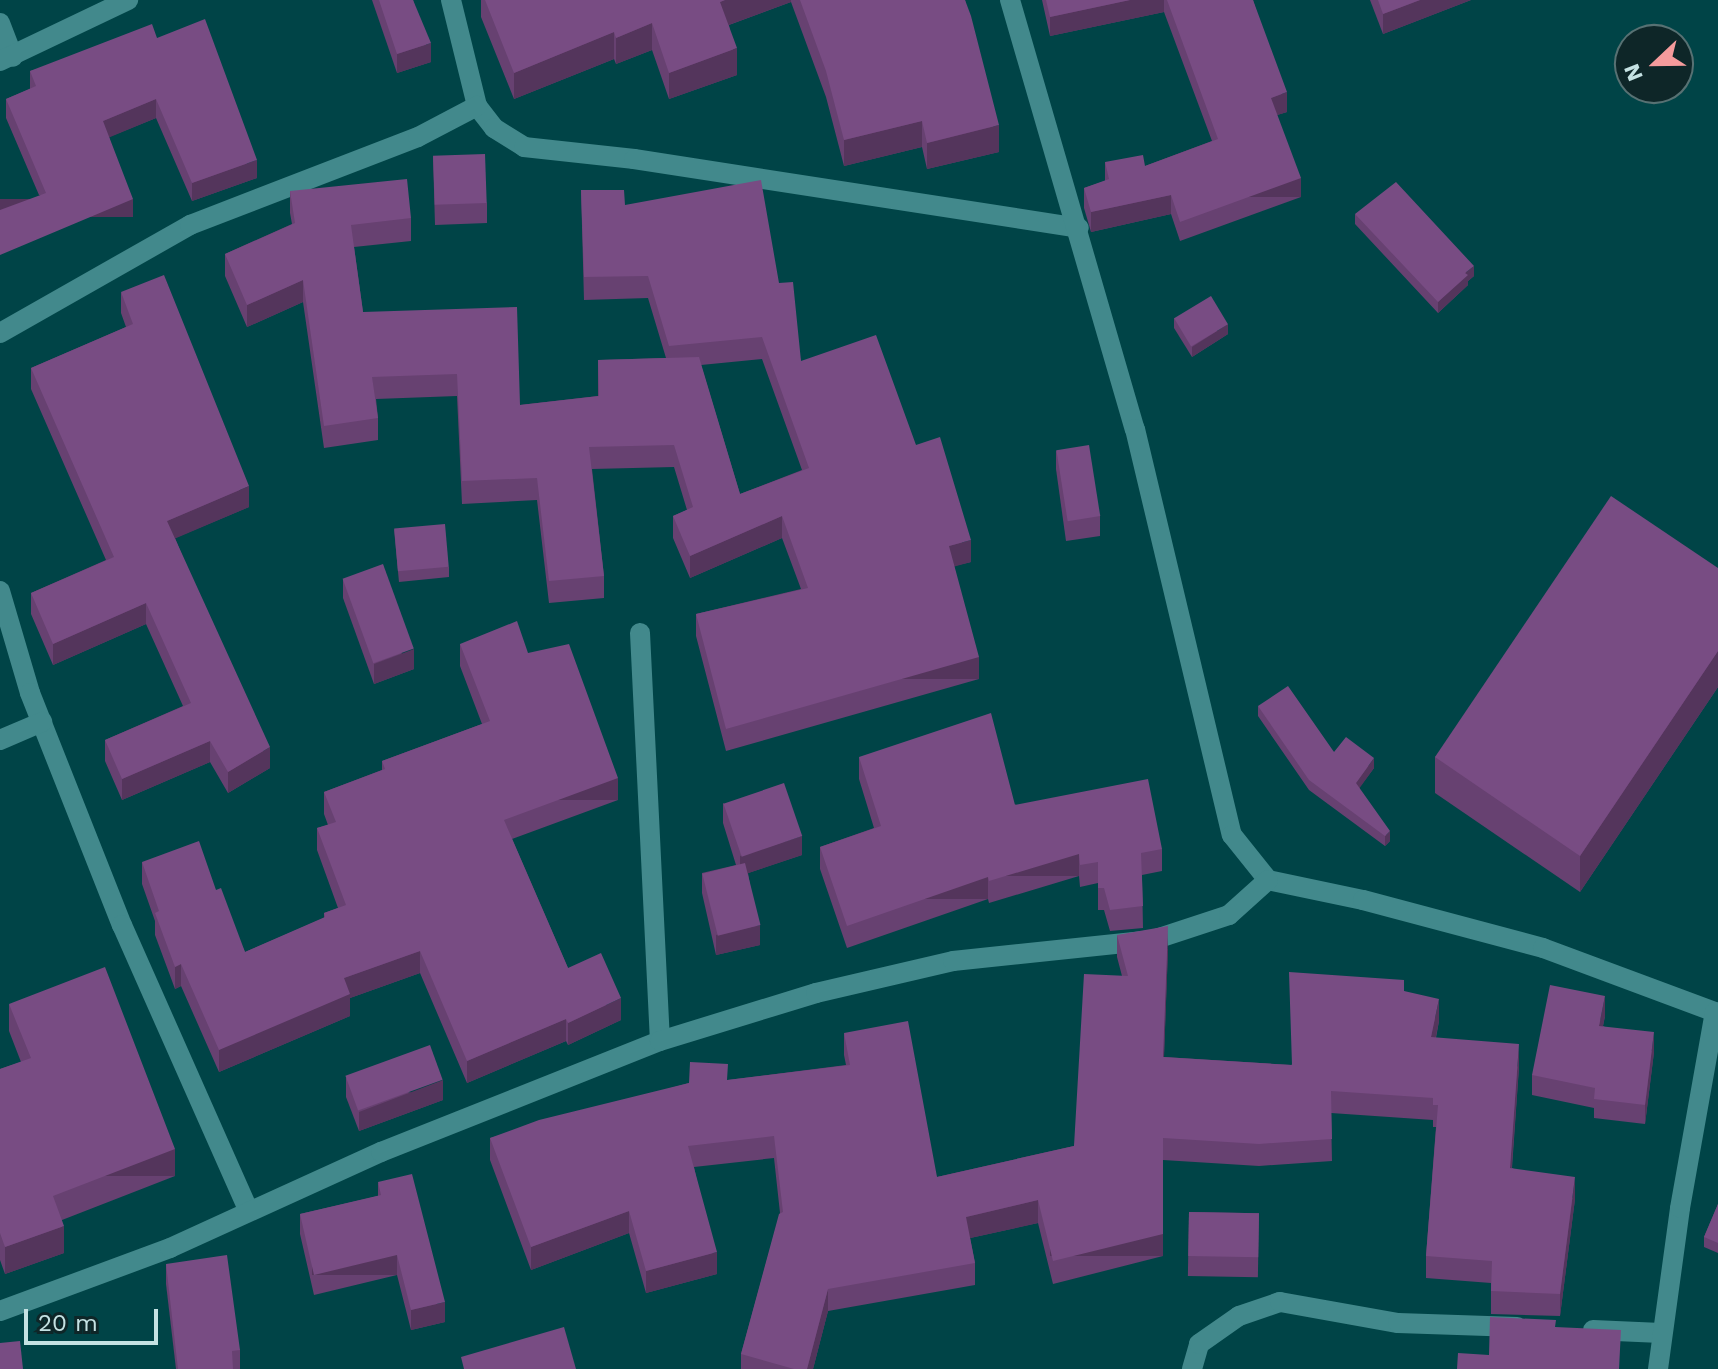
<!DOCTYPE html>
<style>
body{margin:0}
#map{position:relative;width:1718px;height:1369px;overflow:hidden;background:#004447;font-family:"Work Sans",sans-serif}
div>[style]{position:absolute}
[style*='--x']{left:calc(var(--x)*1px);top:calc(var(--y)*1px);width:calc(var(--w)*1px);rotate:calc(var(--a)*1deg)}
.minor>*{height:20px;margin:-10px;padding:0 10px;transform-origin:10px;border-radius:10px;background:#42898c}
.wall>*{inset:0;background:#674171;transform-origin:0 0}
.shaded-wall>*{inset:0;background:#54355c;transform-origin:0 0}
.building>*{inset:0;background:#784c83;transform-origin:0 0}
span{translate:-50% -50%;white-space:nowrap;text-align:center;line-height:1.15;-webkit-text-stroke:6px #0e2628;paint-order:stroke}
.north{position:absolute;left:1614px;top:24px;width:80px;height:80px;box-sizing:border-box;background:#0e2628;border:2px solid #577173;border-radius:50%;rotate:248deg;font-size:22px;font-weight:700;line-height:32px;text-align:center;color:#c5e2e3}
.north::after{content:'';display:block;margin:auto;width:28px;height:36px;background:#f59b9c;clip-path:polygon(50% 0,100% 100%,50% 72%,0 100%)}
.scale{position:absolute;left:24px;top:1309px;width:134px;height:36px;box-sizing:border-box;border:4px solid #c5e2e3;border-top:0;padding-left:10px;font-size:24px;line-height:28px;white-space:nowrap;color:#c5e2e3;-webkit-text-stroke:6px #0e2628;paint-order:stroke}
</style>
<div id="map">
<div class="minor">
<i style="--x:451;--y:0;--w:109;--a:76.2"></i>
<i style="--x:477;--y:106;--w:28;--a:52"></i>
<i style="--x:494;--y:128;--w:36;--a:32"></i>
<i style="--x:524;--y:147;--w:111;--a:6.2"></i>
<i style="--x:634;--y:159;--w:450;--a:8.8"></i>
<i style="--x:1010;--y:0;--w:447;--a:73.8"></i>
<i style="--x:1135;--y:429;--w:417;--a:76.6"></i>
<i style="--x:1232;--y:835;--w:58;--a:51.3"></i>
<i style="--x:1268;--y:880;--w:97;--a:11.9"></i>
<i style="--x:1363;--y:900;--w:186;--a:14.9"></i>
<i style="--x:1543;--y:948;--w:187;--a:20.4"></i>
<i style="--x:0;--y:23;--w:36;--a:69"></i>
<i style="--x:0;--y:61;--w:142;--a:-25.5"></i>
<i style="--x:0;--y:333;--w:219;--a:-29.6"></i>
<i style="--x:190;--y:225;--w:244;--a:-21.1"></i>
<i style="--x:418;--y:137;--w:67;--a:-27.7"></i>
<i style="--x:0;--y:591;--w:106;--a:73.6"></i>
<i style="--x:30;--y:693;--w:250;--a:68.4"></i>
<i style="--x:122;--y:925;--w:313;--a:66.1"></i>
<i style="--x:640;--y:633;--w:408;--a:87.2"></i>
<i style="--x:0;--y:740;--w:46;--a:-23.2"></i>
<i style="--x:0;--y:1311;--w:181;--a:-20.3"></i>
<i style="--x:170;--y:1248;--w:232;--a:-24.5"></i>
<i style="--x:381;--y:1152;--w:300;--a:-21.7"></i>
<i style="--x:660;--y:1041;--w:163;--a:-17.1"></i>
<i style="--x:816;--y:993;--w:141;--a:-13.1"></i>
<i style="--x:953;--y:961;--w:201;--a:-6"></i>
<i style="--x:1153;--y:940;--w:80;--a:-18.2"></i>
<i style="--x:1229;--y:915;--w:52;--a:-41.9"></i>
<i style="--x:1593;--y:1330;--w:68;--a:2.5"></i>
<i style="--x:1192;--y:1369;--w:26;--a:-74"></i>
<i style="--x:1199;--y:1344;--w:49;--a:-35"></i>
<i style="--x:1239;--y:1316;--w:43;--a:-18.9"></i>
<i style="--x:1280;--y:1302;--w:120;--a:10.1"></i>
<i style="--x:1398;--y:1323;--w:119;--a:1.9"></i>
<i style="--x:1658;--y:1369;--w:162;--a:-82.2"></i>
<i style="--x:1680;--y:1208;--w:199;--a:-79.9"></i>
</div>
<div class="wall">
<i style="clip-path:polygon(372px 0,413px 0,431px 62px,397px 73px)"></i>
<i style="clip-path:polygon(481px 0,965px 0,999px 152px,927px 169px,922px 147px,844px 166px,826px 97px,791px 2px,729px 25px,737px 75px,669px 99px,652px 50px,616px 64px,614px 59px,514px 99px,481px 17px)"></i>
<i style="clip-path:polygon(1042px 0,1253px 0,1287px 112px,1277px 115px,1301px 197px,1180px 241px,1171px 214px,1091px 232px,1084px 208px,1084px 188px,1105px 181px,1105px 162px,1145px 166px,1212px 141px,1164px 12px,1050px 36px)"></i>
<i style="clip-path:polygon(1370px 0,1471px 0,1383px 34px)"></i>
<i style="clip-path:polygon(157px 38px,257px 178px,192px 201px,156px 118px,109px 137px,133px 217px,39px 195px,6px 118px,6px 99px,30px 89px,30px 71px)"></i>
<i style="clip-path:polygon(433px 156px,487px 203px,487px 223px,435px 225px)"></i>
<i style="clip-path:polygon(evenodd,581px 190px,625px 205px,779px 283px,801px 361px,916px 445px,971px 562px,954px 566px,979px 679px,726px 751px,696px 636px,696px 614px,801px 589px,782px 538px,690px 578px,673px 538px,673px 516px,687px 510px,674px 467px,592px 469px,604px 576px,604px 598px,549px 603px,537px 500px,462px 504px,457px 396px,376px 399px,378px 418px,378px 440px,324px 448px,303px 302px,247px 327px,225px 276px,225px 254px,292px 224px,290px 213px,290px 191px,411px 218px,411px 241px,354px 247px,363px 312px,520px 405px,598px 396px,598px 360px,666px 358px,648px 298px,584px 300px,581px 190px,762px 359px,802px 470px,740px 494px,701px 365px,762px 359px)"></i>
<i style="clip-path:polygon(1355px 214px,1474px 276px,1468px 281px,1468px 285px,1438px 313px,1355px 224px)"></i>
<i style="clip-path:polygon(121px 292px,249px 507px,175px 538px,270px 768px,228px 793px,210px 762px,122px 800px,105px 761px,105px 740px,183px 706px,146px 624px,53px 665px,31px 614px,31px 593px,106px 560px,31px 389px,31px 368px,126px 327px,121px 313px)"></i>
<i style="clip-path:polygon(1174px 318px,1228px 334px,1192px 357px,1174px 328px)"></i>
<i style="clip-path:polygon(1056px 450px,1100px 516px,1100px 536px,1066px 541px,1056px 469px)"></i>
<i style="clip-path:polygon(394px 529px,449px 567px,449px 577px,399px 582px)"></i>
<i style="clip-path:polygon(1718px 568px,1718px 687px,1580px 892px,1435px 793px,1435px 757px)"></i>
<i style="clip-path:polygon(343px 579px,414px 669px,374px 684px,343px 598px)"></i>
<i style="clip-path:polygon(460px 644px,528px 653px,618px 800px,512px 839px,568px 968px,621px 1020px,568px 1045px,566px 1041px,467px 1083px,420px 973px,350px 998px,350px 1016px,219px 1072px,181px 986px,175px 989px,155px 935px,155px 921px,142px 884px,142px 862px,216px 890px,245px 952px,324px 918px,324px 913px,338px 908px,317px 850px,317px 828px,328px 825px,324px 814px,324px 792px,382px 770px,382px 761px,482px 724px,460px 666px)"></i>
<i style="clip-path:polygon(1258px 706px,1334px 752px,1374px 768px,1359px 788px,1390px 841px,1385px 846px,1309px 790px,1258px 716px)"></i>
<i style="clip-path:polygon(859px 757px,1162px 849px,1162px 871px,1142px 875px,1143px 928px,1110px 931px,1104px 910px,1098px 910px,1098px 883px,1080px 887px,1079px 876px,989px 903px,988px 899px,847px 948px,820px 869px,820px 847px,874px 828px,859px 779px)"></i>
<i style="clip-path:polygon(723px 803px,802px 855px,748px 873px,760px 945px,716px 955px,702px 893px,702px 873px,736px 865px,723px 823px)"></i>
<i style="clip-path:polygon(1117px 935px,1168px 949px,1164px 1057px,1291px 1065px,1404px 991px,1439px 1021px,1436px 1038px,1519px 1067px,1512px 1168px,1575px 1199px,1560px 1316px,1491px 1314px,1491px 1283px,1426px 1278px,1426px 1256px,1436px 1127px,1433px 1127px,1433px 1120px,1331px 1113px,1332px 1161px,1259px 1166px,1163px 1160px,1163px 1256px,1053px 1284px,1038px 1223px,970px 1238px,975px 1263px,975px 1285px,828px 1311px,813px 1369px,741px 1369px,741px 1354px,780px 1213px,774px 1158px,694px 1167px,717px 1274px,646px 1293px,629px 1233px,531px 1270px,490px 1160px,490px 1138px,689px 1083px,728px 1080px,846px 1065px,844px 1055px,844px 1033px,937px 1177px,1074px 1146px,1122px 976px,1117px 957px)"></i>
<i style="clip-path:polygon(9px 1004px,175px 1176px,62px 1220px,64px 1253px,5px 1274px,0 1260px,0 1069px,21px 1062px,9px 1031px)"></i>
<i style="clip-path:polygon(1605px 1016px,1603px 1026px,1654px 1052px,1645px 1124px,1594px 1118px,1594px 1108px,1532px 1095px,1532px 1075px)"></i>
<i style="clip-path:polygon(346px 1078px,443px 1100px,359px 1131px,346px 1097px)"></i>
<i style="clip-path:polygon(378px 1182px,445px 1322px,411px 1330px,397px 1275px,314px 1295px,300px 1234px,300px 1214px,378px 1196px)"></i>
<i style="clip-path:polygon(1718px 1204px,1718px 1253px,1704px 1247px,1704px 1237px)"></i>
<i style="left:1189px;top:1212px;width:70px;height:64px;rotate:1deg"></i>
<i style="clip-path:polygon(166px 1264px,240px 1350px,240px 1369px,176px 1369px,166px 1284px)"></i>
</div>
<div class="shaded-wall">
<i style="clip-path:polygon(725px 0,791px 0,791px 2px,720px 28px,720px 2px)"></i>
<i style="clip-path:polygon(1130px 0,1164px 0,1164px 12px,1050px 36px,1050px 17px)"></i>
<i style="clip-path:polygon(1420px 0,1471px 0,1383px 34px,1383px 14px)"></i>
<i style="clip-path:polygon(652px 23px,652px 50px,616px 64px,616px 38px)"></i>
<i style="clip-path:polygon(614px 32px,614px 59px,514px 99px,514px 73px)"></i>
<i style="clip-path:polygon(431px 43px,431px 62px,397px 73px,397px 54px)"></i>
<i style="clip-path:polygon(737px 48px,737px 75px,669px 99px,669px 73px)"></i>
<i style="clip-path:polygon(1287px 92px,1287px 112px,1271px 117px,1271px 98px)"></i>
<i style="clip-path:polygon(156px 99px,156px 118px,103px 140px,103px 121px)"></i>
<i style="clip-path:polygon(922px 121px,922px 147px,844px 166px,844px 140px)"></i>
<i style="clip-path:polygon(999px 125px,999px 152px,927px 169px,927px 143px)"></i>
<i style="clip-path:polygon(257px 160px,257px 178px,192px 201px,192px 183px)"></i>
<i style="left:1301px;top:178px;width:19px;height:129px;rotate:90deg"></i>
<i style="clip-path:polygon(1171px 195px,1171px 214px,1091px 232px,1091px 212px)"></i>
<i style="left:133px;top:199px;width:18px;height:144px;rotate:90deg"></i>
<i style="clip-path:polygon(1474px 266px,1474px 276px,1468px 281px,1468px 285px,1438px 313px,1438px 302px,1465px 273px)"></i>
<i style="clip-path:polygon(303px 280px,303px 302px,247px 327px,247px 305px)"></i>
<i style="clip-path:polygon(1228px 324px,1228px 334px,1192px 357px,1192px 347px)"></i>
<i style="clip-path:polygon(249px 486px,249px 507px,167px 542px,167px 521px)"></i>
<i style="clip-path:polygon(782px 516px,782px 538px,690px 578px,690px 556px)"></i>
<i style="clip-path:polygon(971px 540px,971px 562px,949px 568px,949px 546px)"></i>
<i style="clip-path:polygon(146px 603px,146px 624px,53px 665px,53px 644px)"></i>
<i style="clip-path:polygon(414px 649px,414px 669px,374px 684px,374px 664px)"></i>
<i style="clip-path:polygon(1718px 651px,1718px 687px,1580px 892px,1580px 856px)"></i>
<i style="left:979px;top:657px;width:22px;height:263px;rotate:90deg"></i>
<i style="clip-path:polygon(210px 741px,210px 762px,122px 800px,122px 779px)"></i>
<i style="clip-path:polygon(270px 747px,270px 768px,228px 793px,228px 772px)"></i>
<i style="clip-path:polygon(1374px 758px,1374px 768px,1356px 793px,1356px 783px)"></i>
<i style="left:618px;top:778px;width:22px;height:121px;rotate:90deg"></i>
<i style="clip-path:polygon(1390px 831px,1390px 841px,1385px 846px,1385px 836px)"></i>
<i style="clip-path:polygon(802px 836px,802px 855px,740px 876px,740px 856px)"></i>
<i style="left:1079px;top:854px;width:22px;height:94px;rotate:90deg"></i>
<i style="left:988px;top:877px;width:22px;height:149px;rotate:90deg"></i>
<i style="clip-path:polygon(760px 925px,760px 945px,716px 955px,716px 935px)"></i>
<i style="clip-path:polygon(1168px 926px,1168px 949px,1163px 1080px,1163px 1057px)"></i>
<i style="clip-path:polygon(420px 951px,420px 973px,350px 998px,350px 1016px,219px 1072px,219px 1050px,344px 978px)"></i>
<i style="clip-path:polygon(181px 964px,181px 986px,175px 989px,175px 967px)"></i>
<i style="clip-path:polygon(1605px 996px,1605px 1016px,1599px 1045px,1599px 1026px)"></i>
<i style="clip-path:polygon(621px 998px,621px 1020px,568px 1045px,568px 1023px)"></i>
<i style="clip-path:polygon(1439px 999px,1439px 1021px,1431px 1060px,1431px 1037px)"></i>
<i style="clip-path:polygon(566px 1019px,566px 1041px,467px 1083px,467px 1061px)"></i>
<i style="clip-path:polygon(1654px 1032px,1654px 1052px,1645px 1124px,1645px 1105px)"></i>
<i style="clip-path:polygon(1519px 1044px,1519px 1067px,1510px 1190px,1510px 1168px)"></i>
<i style="clip-path:polygon(443px 1080px,443px 1100px,359px 1131px,359px 1112px)"></i>
<i style="left:175px;top:1149px;width:27px;height:131px;rotate:90deg"></i>
<i style="clip-path:polygon(1575px 1177px,1575px 1199px,1560px 1316px,1560px 1294px)"></i>
<i style="clip-path:polygon(1038px 1200px,1038px 1223px,966px 1239px,966px 1217px)"></i>
<i style="clip-path:polygon(629px 1211px,629px 1233px,531px 1270px,531px 1247px)"></i>
<i style="clip-path:polygon(64px 1226px,64px 1253px,5px 1274px,5px 1247px)"></i>
<i style="left:1163px;top:1234px;width:22px;height:113px;rotate:90deg"></i>
<i style="clip-path:polygon(717px 1252px,717px 1274px,646px 1293px,646px 1271px)"></i>
<i style="left:397px;top:1255px;width:20px;height:85px;rotate:90deg"></i>
<i style="clip-path:polygon(828px 1289px,828px 1311px,813px 1369px,807px 1369px)"></i>
<i style="clip-path:polygon(445px 1302px,445px 1322px,411px 1330px,411px 1310px)"></i>
</div>
<div class="building">
<i style="clip-path:polygon(379px 0,413px 0,431px 43px,397px 54px)"></i>
<i style="clip-path:polygon(485px 0,725px 0,720px 2px,737px 48px,669px 73px,652px 23px,616px 38px,614px 32px,514px 73px)"></i>
<i style="clip-path:polygon(800px 0,965px 0,971px 16px,999px 125px,927px 143px,922px 121px,844px 140px,826px 71px)"></i>
<i style="clip-path:polygon(1046px 0,1130px 0,1050px 17px)"></i>
<i style="clip-path:polygon(1167px 0,1253px 0,1287px 92px,1271px 98px,1301px 178px,1180px 222px,1171px 195px,1091px 212px,1084px 188px,1109px 179px,1105px 162px,1143px 155px,1145px 166px,1218px 139px)"></i>
<i style="clip-path:polygon(1378px 0,1420px 0,1383px 14px)"></i>
<i style="clip-path:polygon(205px 19px,257px 160px,192px 183px,156px 99px,103px 121px,133px 199px,0 255px,0 210px,46px 193px,6px 99px,36px 86px,30px 71px,152px 24px,157px 38px)"></i>
<i style="left:485px;top:154px;width:49px;height:52px;rotate:88deg"></i>
<i style="clip-path:polygon(407px 179px,411px 218px,351px 225px,363px 312px,517px 307px,520px 405px,599px 396px,598px 360px,699px 357px,740px 494px,809px 468px,762px 337px,669px 346px,648px 276px,584px 277px,581px 190px,624px 190px,625px 205px,761px 180px,779px 283px,793px 282px,801px 361px,876px 335px,916px 445px,940px 437px,971px 540px,949px 546px,979px 657px,726px 729px,696px 614px,808px 588px,782px 516px,690px 556px,673px 516px,693px 507px,674px 445px,589px 447px,604px 576px,549px 581px,537px 478px,462px 481px,457px 374px,372px 377px,378px 418px,324px 426px,303px 280px,247px 305px,225px 254px,295px 223px,290px 191px)"></i>
<i style="clip-path:polygon(1396px 182px,1474px 266px,1465px 273px,1468px 275px,1438px 302px,1355px 214px)"></i>
<i style="clip-path:polygon(164px 275px,249px 486px,167px 521px,270px 747px,228px 772px,210px 741px,122px 779px,105px 740px,191px 703px,146px 603px,53px 644px,31px 593px,114px 557px,31px 368px,133px 324px,121px 292px)"></i>
<i style="left:1211px;top:296px;width:33px;height:43px;rotate:59deg"></i>
<i style="left:1089px;top:445px;width:72px;height:33px;rotate:81deg"></i>
<i style="clip-path:polygon(1611px 496px,1718px 568px,1718px 651px,1580px 856px,1435px 757px)"></i>
<i style="left:445px;top:524px;width:43px;height:51px;rotate:85deg"></i>
<i style="left:383px;top:564px;width:90px;height:43px;rotate:70deg"></i>
<i style="clip-path:polygon(517px 621px,528px 653px,569px 644px,618px 778px,504px 820px,568px 968px,601px 953px,621px 998px,568px 1023px,566px 1019px,467px 1061px,420px 951px,344px 978px,350px 994px,219px 1050px,181px 964px,175px 967px,155px 913px,159px 911px,142px 862px,199px 841px,216px 890px,221px 888px,245px 952px,325px 917px,324px 913px,346px 905px,317px 828px,336px 822px,324px 792px,385px 769px,382px 761px,490px 721px,460px 644px)"></i>
<i style="clip-path:polygon(1288px 686px,1334px 752px,1346px 737px,1374px 758px,1356px 783px,1390px 831px,1385px 836px,1309px 780px,1258px 706px)"></i>
<i style="clip-path:polygon(991px 713px,1015px 805px,1148px 779px,1162px 849px,1141px 853px,1143px 906px,1110px 910px,1104px 888px,1098px 888px,1098px 862px,1080px 865px,1079px 854px,989px 881px,988px 877px,847px 926px,820px 847px,881px 826px,859px 757px)"></i>
<i style="left:784px;top:783px;width:56px;height:64px;rotate:71deg"></i>
<i style="left:745px;top:863px;width:64px;height:44px;rotate:76deg"></i>
<i style="clip-path:polygon(1168px 926px,1163px 1057px,1292px 1065px,1289px 972px,1404px 980px,1404px 991px,1439px 999px,1431px 1037px,1519px 1044px,1510px 1168px,1575px 1177px,1560px 1294px,1491px 1291px,1492px 1261px,1426px 1256px,1438px 1105px,1433px 1105px,1433px 1098px,1331px 1091px,1332px 1139px,1259px 1144px,1163px 1138px,1163px 1234px,1053px 1261px,1038px 1200px,966px 1217px,975px 1263px,828px 1289px,807px 1369px,794px 1369px,741px 1354px,779px 1214px,783px 1212px,774px 1136px,688px 1146px,717px 1252px,646px 1271px,629px 1211px,531px 1247px,490px 1138px,539px 1120px,689px 1083px,690px 1062px,728px 1064px,727px 1080px,850px 1065px,844px 1033px,908px 1021px,937px 1177px,1074px 1146px,1084px 974px,1128px 976px,1117px 935px)"></i>
<i style="clip-path:polygon(105px 967px,175px 1149px,53px 1196px,64px 1226px,5px 1247px,0 1233px,0 1069px,31px 1058px,9px 1004px)"></i>
<i style="clip-path:polygon(1550px 985px,1605px 996px,1599px 1026px,1654px 1032px,1645px 1105px,1594px 1099px,1595px 1088px,1532px 1075px)"></i>
<i style="left:430px;top:1045px;width:37px;height:90px;rotate:70deg"></i>
<i style="clip-path:polygon(412px 1174px,445px 1302px,411px 1310px,397px 1255px,314px 1275px,300px 1214px,381px 1195px,378px 1182px)"></i>
<i style="clip-path:polygon(1718px 1204px,1718px 1243px,1704px 1237px)"></i>
<i style="left:1189px;top:1212px;width:70px;height:44px;rotate:1deg"></i>
<i style="clip-path:polygon(227px 1255px,240px 1350px,232px 1351px,233px 1369px,178px 1369px,166px 1264px)"></i>
<i style="clip-path:polygon(1490px 1317px,1556px 1320px,1555px 1327px,1621px 1330px,1619px 1369px,1457px 1369px,1458px 1353px,1489px 1355px)"></i>
<i style="clip-path:polygon(564px 1327px,576px 1369px,464px 1369px,461px 1357px)"></i>
<i style="clip-path:polygon(20px 1341px,23px 1369px,0 1369px,0 1343px)"></i>
</div>
<div class="north">N</div>
<div class="scale">20 m</div>
</div>
